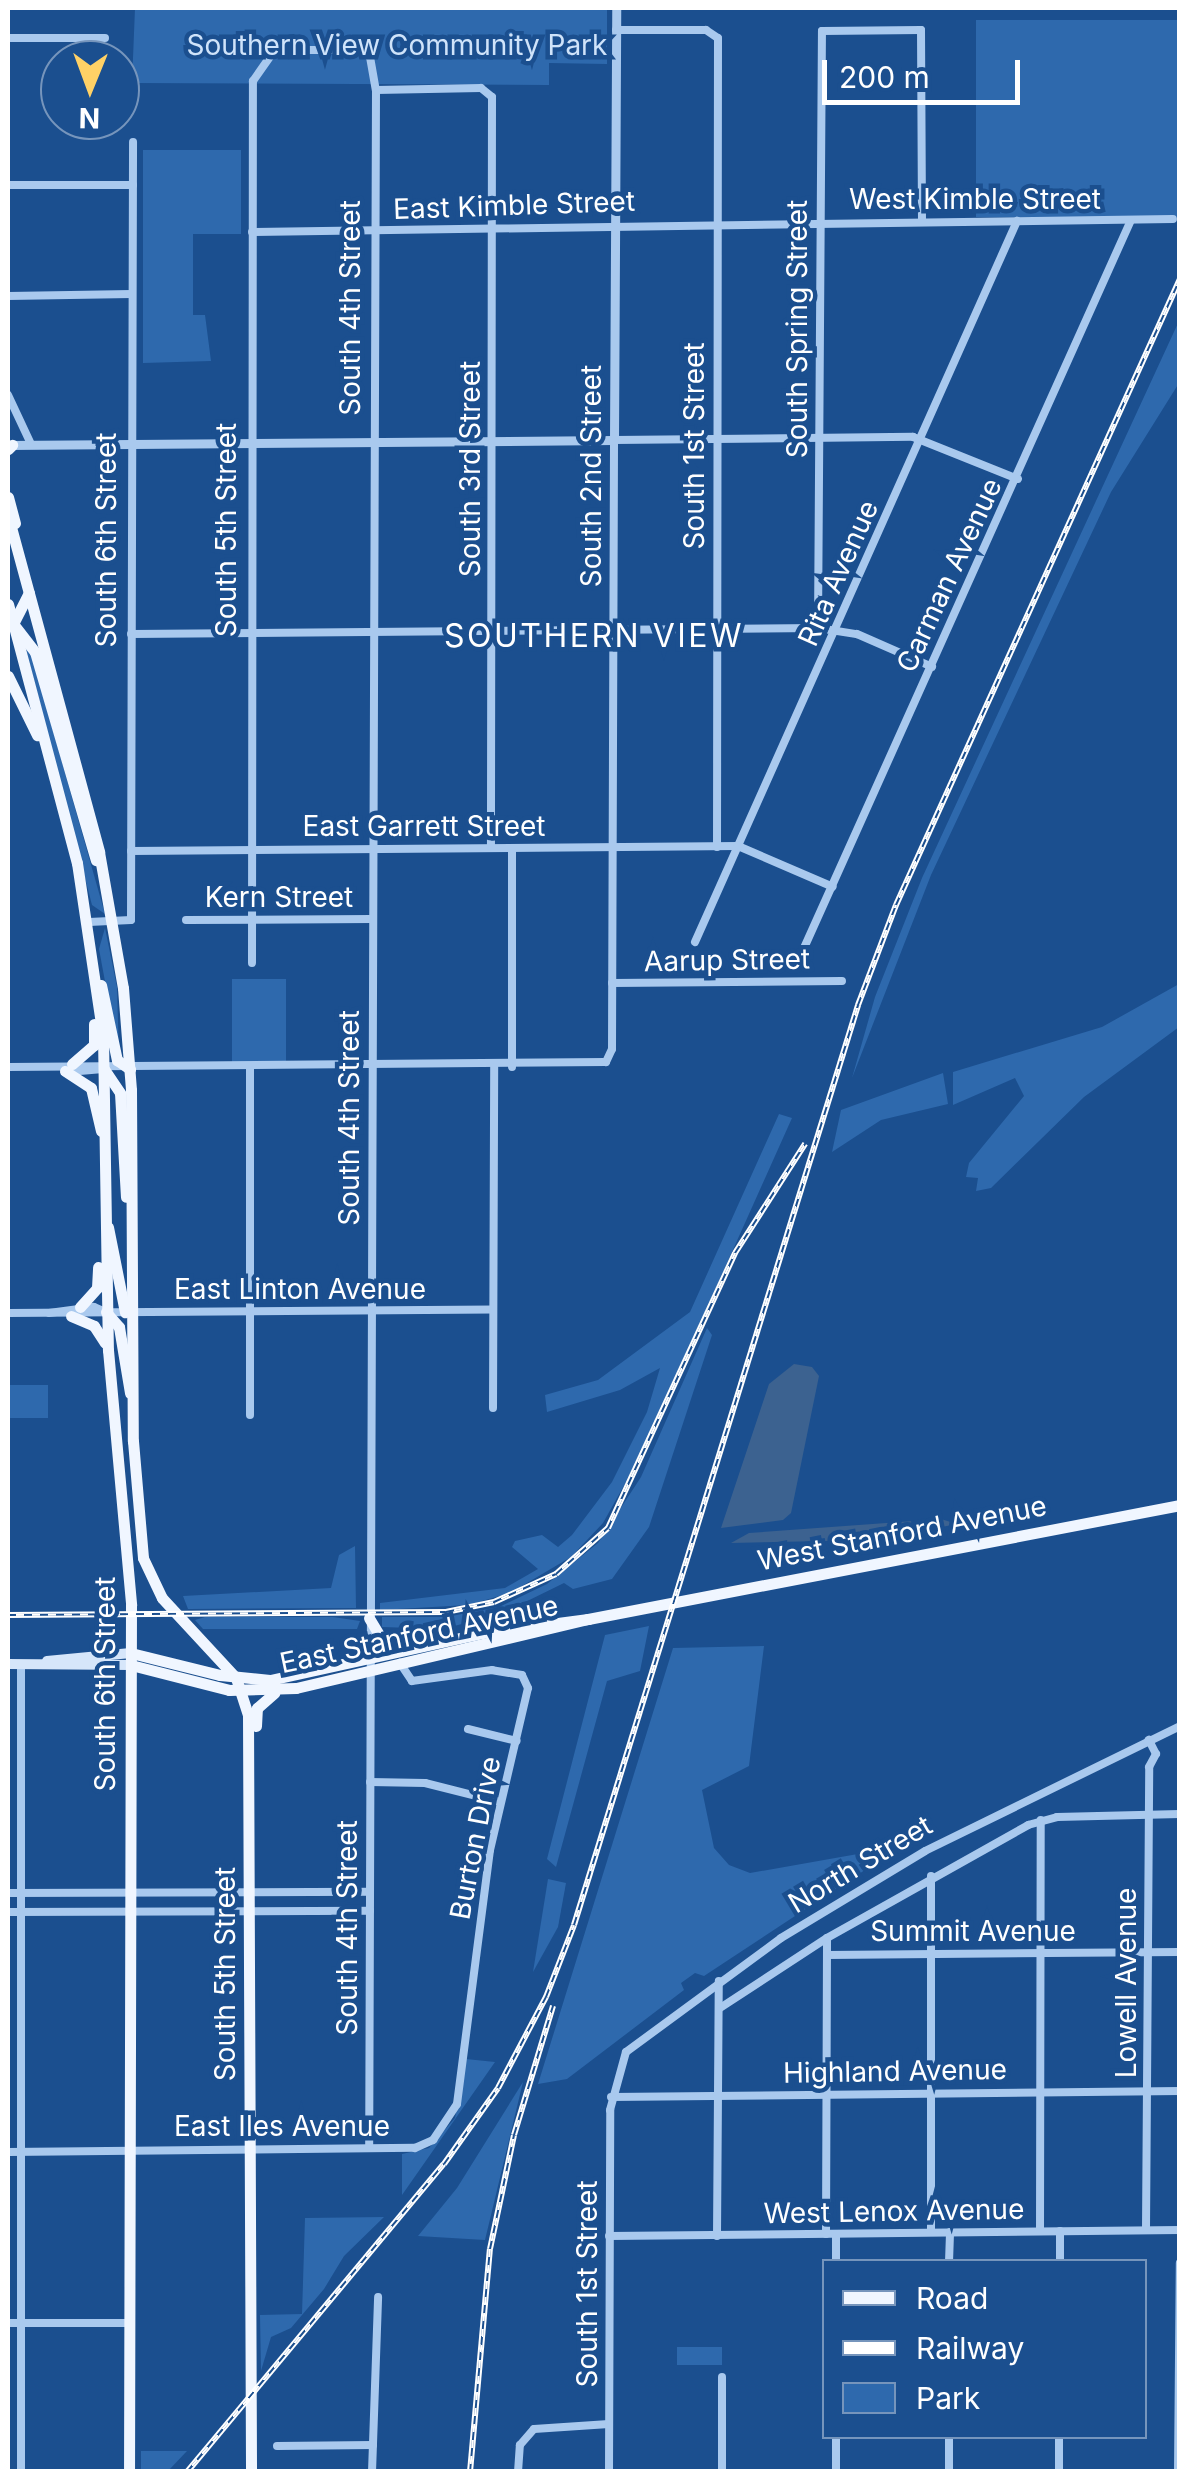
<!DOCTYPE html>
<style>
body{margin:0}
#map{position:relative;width:1187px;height:2479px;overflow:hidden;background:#1b4f8f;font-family:Inter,sans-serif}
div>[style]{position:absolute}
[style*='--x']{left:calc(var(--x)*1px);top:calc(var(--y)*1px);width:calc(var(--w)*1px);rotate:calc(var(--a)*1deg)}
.green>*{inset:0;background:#2e69ad;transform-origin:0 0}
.water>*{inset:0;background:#3c6290}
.minor>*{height:8px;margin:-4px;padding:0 4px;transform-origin:4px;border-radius:4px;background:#a9c9ee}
.tertiary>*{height:9px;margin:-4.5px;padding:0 4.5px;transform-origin:4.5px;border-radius:4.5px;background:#a9c9ee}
.secondary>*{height:10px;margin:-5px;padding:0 5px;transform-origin:5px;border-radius:5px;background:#d6e6fa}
.primary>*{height:11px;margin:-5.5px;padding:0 5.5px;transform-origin:5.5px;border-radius:5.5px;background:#f0f6ff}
.rail>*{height:6px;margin-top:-3px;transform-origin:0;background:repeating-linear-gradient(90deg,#1b4f8f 0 8px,#fff 0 16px);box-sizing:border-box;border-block:2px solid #fff}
span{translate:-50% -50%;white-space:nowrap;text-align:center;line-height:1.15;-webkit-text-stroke:9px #1b4f8f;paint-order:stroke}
.park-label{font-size:28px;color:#cfe3fa}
.street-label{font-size:28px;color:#fff}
.quarter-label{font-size:32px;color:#fff;letter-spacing:2.5px}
.frame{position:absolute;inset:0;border:10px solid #fff;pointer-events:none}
.legend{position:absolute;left:822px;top:2259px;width:325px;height:180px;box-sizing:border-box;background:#1b4f8f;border:2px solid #7695bc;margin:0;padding:12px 18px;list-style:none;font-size:30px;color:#fff}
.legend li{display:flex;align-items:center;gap:20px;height:50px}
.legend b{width:50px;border:2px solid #7695bc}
.north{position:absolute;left:40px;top:40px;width:100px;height:100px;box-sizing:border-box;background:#1b4f8f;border:2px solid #7695bc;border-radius:50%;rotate:181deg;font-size:28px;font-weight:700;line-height:40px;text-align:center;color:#fff}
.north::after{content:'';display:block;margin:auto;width:35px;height:45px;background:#ffd166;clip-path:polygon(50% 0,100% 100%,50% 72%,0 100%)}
.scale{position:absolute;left:822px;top:60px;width:198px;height:45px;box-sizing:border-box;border:5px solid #fff;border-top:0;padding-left:12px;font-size:30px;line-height:35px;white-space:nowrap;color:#fff;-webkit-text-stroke:8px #1b4f8f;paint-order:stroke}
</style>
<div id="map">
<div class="green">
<i style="clip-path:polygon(135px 8px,607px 8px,607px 64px,549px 63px,549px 85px,132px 83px)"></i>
<i style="left:976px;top:20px;width:203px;height:197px"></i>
<i style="clip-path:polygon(143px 150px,241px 150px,241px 234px,193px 234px,193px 315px,205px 315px,211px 361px,143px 363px)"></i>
<i style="clip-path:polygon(1179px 321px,1179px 383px,1111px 492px,931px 875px,852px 1078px,875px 997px,922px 878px)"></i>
<i style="clip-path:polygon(25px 645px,31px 653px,105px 914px,92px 905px)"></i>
<i style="clip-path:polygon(105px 928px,117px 987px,119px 1057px,99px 949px)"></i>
<i style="left:286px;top:979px;width:86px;height:54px;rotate:90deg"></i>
<i style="clip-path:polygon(1179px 984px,1179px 1027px,1084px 1097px,991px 1188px,976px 1191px,978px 1178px,966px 1177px,969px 1163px,1024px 1096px,1015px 1078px,953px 1105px,953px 1072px,1102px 1027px)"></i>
<i style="clip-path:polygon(943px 1073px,948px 1104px,881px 1120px,832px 1152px,841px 1110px)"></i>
<i style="clip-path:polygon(779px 1114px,792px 1118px,641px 1455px,603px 1523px,571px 1557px,510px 1593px,468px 1605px,380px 1610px,380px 1603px,505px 1588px,538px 1569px,512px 1547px,515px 1541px,542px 1535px,558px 1547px,572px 1535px,612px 1482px,647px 1412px,660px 1368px,620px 1390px,547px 1412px,545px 1395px,598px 1380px,690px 1312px)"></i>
<i style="clip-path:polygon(707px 1328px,712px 1335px,649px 1527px,612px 1579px,573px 1589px,564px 1583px,503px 1613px,443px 1629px,382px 1627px,382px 1617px,446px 1617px,499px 1607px,547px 1584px,598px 1543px,641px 1477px)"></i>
<i style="left:8px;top:1385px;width:40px;height:33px"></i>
<i style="clip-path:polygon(355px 1546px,356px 1608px,188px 1609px,183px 1596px,331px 1588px,339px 1555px)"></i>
<i style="clip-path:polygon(205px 1617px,333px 1617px,360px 1621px,357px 1629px,203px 1629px,195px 1620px)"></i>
<i style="clip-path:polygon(649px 1626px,640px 1671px,607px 1681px,556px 1867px,547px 1859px,605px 1635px)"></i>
<i style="clip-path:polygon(764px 1646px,749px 1766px,702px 1790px,714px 1848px,729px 1865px,750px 1873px,869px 1852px,871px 1866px,704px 1976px,695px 1973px,681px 1983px,684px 1990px,567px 2079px,538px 2084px,673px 1648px)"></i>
<i style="clip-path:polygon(548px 1879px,566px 1883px,558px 1927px,533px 1972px)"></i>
<i style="clip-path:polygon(466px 2059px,495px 2062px,402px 2195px,402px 2154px,429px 2148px,455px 2118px)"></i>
<i style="clip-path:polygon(523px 2082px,485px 2240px,418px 2236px,457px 2188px)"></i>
<i style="clip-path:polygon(384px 2217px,344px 2256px,324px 2289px,291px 2328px,271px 2337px,261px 2371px,260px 2315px,302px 2314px,305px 2218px)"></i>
<i style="left:677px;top:2347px;width:45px;height:18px"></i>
<i style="clip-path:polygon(141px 2451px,187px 2451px,168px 2471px,141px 2472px)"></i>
</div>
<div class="water">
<i style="clip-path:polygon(794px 1364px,812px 1367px,819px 1376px,791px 1513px,783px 1520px,721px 1528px,769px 1384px)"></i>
<i style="clip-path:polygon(941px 1519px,957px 1524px,875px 1540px,731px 1543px,749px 1533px)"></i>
</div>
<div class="minor">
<i style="--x:616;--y:30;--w:90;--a:0"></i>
<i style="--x:706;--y:30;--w:14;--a:34"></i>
<i style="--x:718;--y:38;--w:809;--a:90.07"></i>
<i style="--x:8;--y:38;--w:97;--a:0"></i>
<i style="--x:376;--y:90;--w:105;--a:-1.1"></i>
<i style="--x:481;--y:88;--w:14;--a:39"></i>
<i style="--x:492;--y:97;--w:751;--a:90.08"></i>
<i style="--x:8;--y:185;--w:125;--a:0"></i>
<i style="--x:252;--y:232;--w:921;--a:-0.81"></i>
<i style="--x:8;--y:296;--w:124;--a:-0.9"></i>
<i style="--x:8;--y:395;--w:54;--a:64.9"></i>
<i style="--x:818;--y:628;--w:597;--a:-89.62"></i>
<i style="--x:822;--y:31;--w:99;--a:-0.6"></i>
<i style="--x:921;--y:30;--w:191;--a:89.7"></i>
<i style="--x:131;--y:634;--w:687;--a:-0.5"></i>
<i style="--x:818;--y:628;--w:39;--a:9"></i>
<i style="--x:857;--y:634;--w:82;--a:23.7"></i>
<i style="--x:512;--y:848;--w:219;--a:90"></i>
<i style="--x:131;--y:851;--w:607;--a:-0.47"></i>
<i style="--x:738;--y:846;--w:103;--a:23.3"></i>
<i style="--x:186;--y:920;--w:186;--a:-0.3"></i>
<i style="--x:89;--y:922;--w:42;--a:-2.7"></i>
<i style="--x:131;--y:920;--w:778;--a:-89.85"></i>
<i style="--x:695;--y:942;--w:790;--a:-65.93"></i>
<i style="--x:804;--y:948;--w:798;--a:-65.81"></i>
<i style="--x:252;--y:963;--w:882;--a:-89.94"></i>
<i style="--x:253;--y:81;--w:38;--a:-55"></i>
<i style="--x:275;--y:50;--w:82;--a:0"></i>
<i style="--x:357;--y:50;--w:15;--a:28"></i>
<i style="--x:370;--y:57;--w:34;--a:80"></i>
<i style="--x:376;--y:90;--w:2058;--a:90.19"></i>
<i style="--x:612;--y:983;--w:230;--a:-0.5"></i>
<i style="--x:8;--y:1067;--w:598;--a:-0.48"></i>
<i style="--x:606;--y:1062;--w:14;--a:-65"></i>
<i style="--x:612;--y:1049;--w:609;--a:-89.81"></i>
<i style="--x:614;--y:440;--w:299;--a:-0.6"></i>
<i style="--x:913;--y:437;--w:113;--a:21.8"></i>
<i style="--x:68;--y:1072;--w:35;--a:-5"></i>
<i style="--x:8;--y:1313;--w:485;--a:-0.4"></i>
<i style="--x:49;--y:1313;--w:45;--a:-7.6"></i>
<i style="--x:94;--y:1307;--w:13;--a:23"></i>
<i style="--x:493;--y:1408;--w:341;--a:-89.8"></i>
<i style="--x:250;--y:1415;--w:346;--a:-90"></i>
<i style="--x:21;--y:1664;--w:808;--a:90"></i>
<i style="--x:468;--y:1729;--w:50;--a:13.8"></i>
<i style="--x:370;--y:1782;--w:55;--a:1"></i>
<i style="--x:425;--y:1783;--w:77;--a:14.2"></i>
<i style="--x:8;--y:1893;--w:362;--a:-0.2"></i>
<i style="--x:8;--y:1912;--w:362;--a:-0.2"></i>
<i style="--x:827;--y:1955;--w:353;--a:-0.5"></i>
<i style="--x:720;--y:2008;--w:128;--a:-33.2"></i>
<i style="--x:827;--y:1938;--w:231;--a:-29.3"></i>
<i style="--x:1028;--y:1825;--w:30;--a:-15"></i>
<i style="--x:1057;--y:1817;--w:123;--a:-1.4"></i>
<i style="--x:611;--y:2097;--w:569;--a:-0.6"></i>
<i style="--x:8;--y:2152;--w:407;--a:-0.6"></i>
<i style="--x:415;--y:2148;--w:20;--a:-24"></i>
<i style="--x:433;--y:2140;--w:43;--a:-56.3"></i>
<i style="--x:457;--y:2104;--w:256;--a:-82.6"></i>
<i style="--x:490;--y:1850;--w:166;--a:-76.8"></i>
<i style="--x:528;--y:1688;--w:14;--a:-115"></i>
<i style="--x:522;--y:1675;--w:30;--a:-171"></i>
<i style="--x:492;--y:1670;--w:81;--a:172.2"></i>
<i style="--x:412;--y:1681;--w:22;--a:-124"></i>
<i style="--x:1146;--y:2230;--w:463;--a:-89.6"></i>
<i style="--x:1149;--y:1767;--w:15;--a:-62"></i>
<i style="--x:1156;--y:1754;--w:16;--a:-117"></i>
<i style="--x:1040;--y:2231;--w:411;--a:-89.9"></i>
<i style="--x:931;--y:2232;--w:356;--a:-90"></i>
<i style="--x:826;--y:2234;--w:296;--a:-89.8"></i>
<i style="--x:609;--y:2236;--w:571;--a:-0.6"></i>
<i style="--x:717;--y:2236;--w:255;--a:-89.6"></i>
<i style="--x:836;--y:2262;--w:28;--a:-90"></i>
<i style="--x:949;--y:2262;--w:30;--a:-88"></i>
<i style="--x:1060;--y:2262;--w:31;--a:-90"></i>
<i style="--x:8;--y:2323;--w:122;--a:0"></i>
<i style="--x:277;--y:2446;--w:96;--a:-0.6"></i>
<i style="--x:372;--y:2472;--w:175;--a:-88"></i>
<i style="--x:518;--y:2472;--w:27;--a:-86"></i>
<i style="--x:520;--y:2445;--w:21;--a:-49"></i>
<i style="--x:534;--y:2429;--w:75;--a:-3.8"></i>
<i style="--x:609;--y:2472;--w:362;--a:-89.8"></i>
<i style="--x:610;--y:2110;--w:60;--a:-74.6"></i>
<i style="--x:626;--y:2052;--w:192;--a:-36.3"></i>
<i style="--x:781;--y:1938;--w:168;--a:-31.1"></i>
<i style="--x:925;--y:1851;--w:284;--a:-26.1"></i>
<i style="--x:722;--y:2472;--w:95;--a:-90"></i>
<i style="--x:836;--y:2472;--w:36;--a:-90"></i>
<i style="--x:949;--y:2472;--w:36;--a:-90"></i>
<i style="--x:1059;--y:2472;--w:36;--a:-90"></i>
<i style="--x:1178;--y:2472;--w:209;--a:-89.5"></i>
</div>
<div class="tertiary">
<i style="--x:8;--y:445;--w:606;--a:-0.47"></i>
<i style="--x:614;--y:440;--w:432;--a:-89.7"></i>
</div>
<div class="secondary">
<i style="--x:47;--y:1661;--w:84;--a:-5.4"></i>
<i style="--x:8;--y:1664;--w:123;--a:0.5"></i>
</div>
<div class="primary">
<i style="--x:8;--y:449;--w:6;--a:-45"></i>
<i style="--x:8;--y:497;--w:27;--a:75"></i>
<i style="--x:8;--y:516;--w:348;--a:74.8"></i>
<i style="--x:99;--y:852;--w:138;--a:80"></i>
<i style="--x:123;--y:988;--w:102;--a:85.5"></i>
<i style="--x:131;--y:1090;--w:351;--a:89.7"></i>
<i style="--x:133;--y:1441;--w:117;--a:85.1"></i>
<i style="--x:143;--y:1558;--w:44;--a:64.6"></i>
<i style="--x:162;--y:1598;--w:109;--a:47.2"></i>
<i style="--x:236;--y:1678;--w:40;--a:72"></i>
<i style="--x:248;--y:1716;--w:756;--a:89.77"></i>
<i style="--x:8;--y:604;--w:268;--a:75.1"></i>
<i style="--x:77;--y:863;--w:175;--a:81.5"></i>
<i style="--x:103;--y:1036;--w:314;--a:89.1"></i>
<i style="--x:108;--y:1350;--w:256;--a:84.8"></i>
<i style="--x:131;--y:1605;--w:867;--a:90.13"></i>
<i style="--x:13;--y:624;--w:35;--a:-63"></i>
<i style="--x:14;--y:625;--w:34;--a:52"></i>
<i style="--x:35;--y:652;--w:217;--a:73.7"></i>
<i style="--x:8;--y:676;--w:66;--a:63.8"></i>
<i style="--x:101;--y:985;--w:77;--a:78"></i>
<i style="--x:117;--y:1060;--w:16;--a:35"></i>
<i style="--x:72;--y:1064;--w:29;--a:-41"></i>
<i style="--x:94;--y:1045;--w:21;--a:-90"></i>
<i style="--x:104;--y:1069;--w:29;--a:56"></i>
<i style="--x:120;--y:1093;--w:104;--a:86.7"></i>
<i style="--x:65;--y:1071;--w:31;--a:33"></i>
<i style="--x:91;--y:1088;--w:44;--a:76.9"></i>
<i style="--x:108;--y:1227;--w:87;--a:78.7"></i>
<i style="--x:80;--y:1307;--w:25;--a:-48"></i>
<i style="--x:97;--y:1288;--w:21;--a:-87"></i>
<i style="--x:106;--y:1312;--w:20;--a:49"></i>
<i style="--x:119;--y:1327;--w:67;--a:80.5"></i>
<i style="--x:71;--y:1316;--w:25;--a:23"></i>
<i style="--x:94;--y:1326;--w:20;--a:57"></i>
<i style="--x:369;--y:1618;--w:26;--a:59"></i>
<i style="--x:382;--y:1640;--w:22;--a:5"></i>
<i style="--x:131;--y:1653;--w:92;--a:13.9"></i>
<i style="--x:220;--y:1675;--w:50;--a:5.7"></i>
<i style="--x:270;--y:1680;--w:217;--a:-12.5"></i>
<i style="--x:482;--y:1633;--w:107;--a:-7.5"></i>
<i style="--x:131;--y:1665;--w:101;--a:14.3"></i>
<i style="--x:229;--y:1690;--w:67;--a:-1.7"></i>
<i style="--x:296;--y:1688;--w:300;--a:-13.3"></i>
<i style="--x:588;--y:1619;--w:603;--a:-10.9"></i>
<i style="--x:256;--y:1726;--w:18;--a:-87"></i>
<i style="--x:257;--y:1708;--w:23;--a:-41"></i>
</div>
<div class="rail">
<i style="--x:8;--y:1615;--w:438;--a:-0.4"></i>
<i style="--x:446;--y:1612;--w:49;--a:-11.8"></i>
<i style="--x:494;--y:1602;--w:68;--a:-24.3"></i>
<i style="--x:556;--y:1574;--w:69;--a:-41.5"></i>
<i style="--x:608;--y:1528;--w:303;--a:-65.2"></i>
<i style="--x:735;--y:1253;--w:130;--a:-57.3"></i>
<i style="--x:187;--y:2472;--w:401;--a:-50.2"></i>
<i style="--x:444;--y:2164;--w:93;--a:-54.6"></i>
<i style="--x:498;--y:2088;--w:103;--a:-62.2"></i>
<i style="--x:546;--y:1997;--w:77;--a:-68.7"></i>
<i style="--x:574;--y:1925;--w:963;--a:-72.84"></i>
<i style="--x:858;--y:1005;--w:107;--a:-69.2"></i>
<i style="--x:896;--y:905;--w:687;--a:-65.6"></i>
<i style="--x:470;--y:2472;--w:224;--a:-84.9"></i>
<i style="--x:490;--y:2249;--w:116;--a:-78.1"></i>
<i style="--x:514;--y:2135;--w:135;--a:-73.2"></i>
</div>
<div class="park-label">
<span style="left:397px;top:45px">Southern View Community Park</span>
</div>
<div class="street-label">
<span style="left:975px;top:199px">West Kimble Street</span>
<span style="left:514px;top:205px;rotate:-2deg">East Kimble Street</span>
<span style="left:350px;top:308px;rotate:-90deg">South 4th Street</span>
<span style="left:797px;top:329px;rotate:-90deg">South Spring Street</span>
<span style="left:694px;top:446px;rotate:-90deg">South 1st Street</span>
<span style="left:470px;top:469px;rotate:-90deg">South 3rd Street</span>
<span style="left:591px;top:476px;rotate:-90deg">South 2nd Street</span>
<span style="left:226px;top:530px;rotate:-90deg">South 5th Street</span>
<span style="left:106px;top:540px;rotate:-90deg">South 6th Street</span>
<span style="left:838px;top:573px;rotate:-66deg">Rita Avenue</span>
<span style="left:949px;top:575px;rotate:-65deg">Carman Avenue</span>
<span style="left:424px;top:826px">East Garrett Street</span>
<span style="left:279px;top:897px">Kern Street</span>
<span style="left:727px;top:960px;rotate:-1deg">Aarup Street</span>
<span style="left:349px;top:1118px;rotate:-90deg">South 4th Street</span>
<span style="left:300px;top:1289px">East Linton Avenue</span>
<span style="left:902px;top:1533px;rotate:-11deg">West Stanford Avenue</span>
<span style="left:419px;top:1634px;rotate:-12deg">East Stanford Avenue</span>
<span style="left:105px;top:1684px;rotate:-90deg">South 6th Street</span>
<span style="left:475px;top:1838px;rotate:-79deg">Burton Drive</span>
<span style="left:860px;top:1864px;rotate:-31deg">North Street</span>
<span style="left:347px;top:1928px;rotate:-90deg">South 4th Street</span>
<span style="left:973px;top:1931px">Summit Avenue</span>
<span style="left:225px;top:1974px;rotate:-90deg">South 5th Street</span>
<span style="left:1126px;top:1983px;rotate:-90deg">Lowell Avenue</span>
<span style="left:895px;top:2071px;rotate:-1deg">Highland Avenue</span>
<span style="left:282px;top:2126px">East Iles Avenue</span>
<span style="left:894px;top:2211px;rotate:-1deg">West Lenox Avenue</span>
<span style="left:587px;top:2284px;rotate:-90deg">South 1st Street</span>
</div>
<div class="quarter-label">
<span style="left:594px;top:636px">SOUTHERN VIEW</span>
</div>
<div class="frame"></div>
<ul class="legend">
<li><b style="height:12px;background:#f0f6ff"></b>Road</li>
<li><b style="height:12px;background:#fff"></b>Railway</li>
<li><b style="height:28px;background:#2e69ad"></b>Park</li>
</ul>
<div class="north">N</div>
<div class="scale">200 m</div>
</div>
